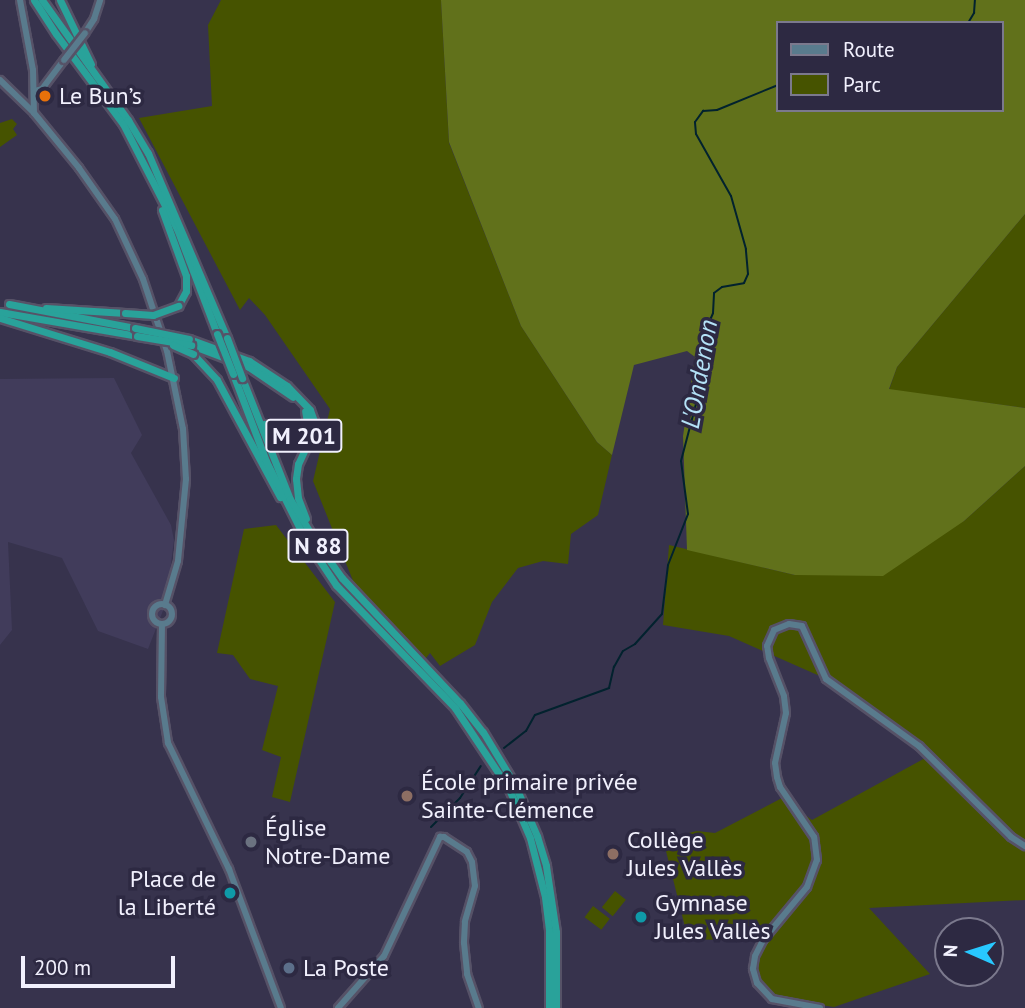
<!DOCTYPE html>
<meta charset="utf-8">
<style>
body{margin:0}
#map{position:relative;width:1025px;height:1008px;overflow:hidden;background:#37334d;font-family:"PT Sans",sans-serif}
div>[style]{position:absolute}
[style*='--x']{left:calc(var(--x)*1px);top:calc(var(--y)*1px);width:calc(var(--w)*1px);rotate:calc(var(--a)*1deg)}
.built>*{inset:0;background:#413c5b}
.green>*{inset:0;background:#465300;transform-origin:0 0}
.forest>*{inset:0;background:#61711b}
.stream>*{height:2px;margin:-1px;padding:0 1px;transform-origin:1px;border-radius:1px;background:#02222e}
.roads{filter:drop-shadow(2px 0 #565267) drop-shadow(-2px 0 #565267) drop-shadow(0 2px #565267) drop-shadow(0 -2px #565267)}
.secondary>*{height:6px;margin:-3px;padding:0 3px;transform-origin:3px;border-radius:3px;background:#597b8d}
.secondary>.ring{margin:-3px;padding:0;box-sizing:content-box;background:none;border:6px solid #597b8d;border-radius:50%}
.highway>*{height:7px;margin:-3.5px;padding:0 3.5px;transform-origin:3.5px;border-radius:3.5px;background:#29a29a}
.bridges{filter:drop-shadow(2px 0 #565267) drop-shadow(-2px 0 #565267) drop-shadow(0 2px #565267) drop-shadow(0 -2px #565267)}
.secondary-bridge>*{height:6px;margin:-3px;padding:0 3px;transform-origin:3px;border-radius:3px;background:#597b8d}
.highway-bridge>*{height:7px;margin:-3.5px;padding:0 3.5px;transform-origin:3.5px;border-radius:3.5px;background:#29a29a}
.dots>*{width:19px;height:19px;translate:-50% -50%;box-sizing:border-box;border:4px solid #2d2942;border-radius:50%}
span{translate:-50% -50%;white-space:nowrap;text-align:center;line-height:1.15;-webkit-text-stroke:7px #2d2942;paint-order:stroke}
.shield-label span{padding:2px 5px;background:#2d2942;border:2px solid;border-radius:5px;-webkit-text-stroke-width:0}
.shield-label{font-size:23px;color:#f1f0fd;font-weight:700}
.poi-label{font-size:24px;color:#f1f0fd}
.left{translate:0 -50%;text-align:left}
.right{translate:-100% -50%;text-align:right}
.water-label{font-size:26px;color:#b4e2f7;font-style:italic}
.legend{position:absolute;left:776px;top:21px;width:228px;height:91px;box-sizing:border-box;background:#2d2942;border:2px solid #7b798d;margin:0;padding:9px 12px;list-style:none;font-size:21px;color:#f1f0fd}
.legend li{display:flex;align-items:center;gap:14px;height:35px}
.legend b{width:35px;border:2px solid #7b798d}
.north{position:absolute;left:934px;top:917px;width:70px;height:70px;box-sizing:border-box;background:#2d2942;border:2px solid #7b798d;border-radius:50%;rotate:273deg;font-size:19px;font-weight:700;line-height:28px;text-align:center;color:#f1f0fd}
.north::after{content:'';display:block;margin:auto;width:24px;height:32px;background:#28c8ff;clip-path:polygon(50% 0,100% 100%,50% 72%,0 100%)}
.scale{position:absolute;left:21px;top:956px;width:154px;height:32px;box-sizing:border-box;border:4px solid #f1f0fd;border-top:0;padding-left:9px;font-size:21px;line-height:24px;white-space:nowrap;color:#f1f0fd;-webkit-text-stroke:5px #2d2942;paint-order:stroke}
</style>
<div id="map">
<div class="built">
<i style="clip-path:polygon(114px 378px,142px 435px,131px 453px,171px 525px,174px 540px,166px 603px,148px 649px,98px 631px,62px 558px,8px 542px,12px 630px,0 645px,0 379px)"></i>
</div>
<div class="green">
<i style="clip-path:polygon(221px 0,441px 0,449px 143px,521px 326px,597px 442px,612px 455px,598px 515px,571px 534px,568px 564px,543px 561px,518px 568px,492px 602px,475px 645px,440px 666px,430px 653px,414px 673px,381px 622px,374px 633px,313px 481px,330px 409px,265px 315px,249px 298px,240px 310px,139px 118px,212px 106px,208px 25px)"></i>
<i style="clip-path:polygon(12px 119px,17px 124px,13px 129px,17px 135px,0 147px,0 123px)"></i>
<i style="clip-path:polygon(1025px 214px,1025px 408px,889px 390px,897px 367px)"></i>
<i style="clip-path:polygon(1025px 466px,1025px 900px,869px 908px,930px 974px,834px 1007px,775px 998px,757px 978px,757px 960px,764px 950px,757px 941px,688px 939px,663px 839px,697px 831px,715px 833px,782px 798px,812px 820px,927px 757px,830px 687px,822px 677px,729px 636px,663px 625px,669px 545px,795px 575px,964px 521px)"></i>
<i style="clip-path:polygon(276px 525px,335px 602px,290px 802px,272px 797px,281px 757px,262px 750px,278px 686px,250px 679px,233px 655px,217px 653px,244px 529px)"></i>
<i style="left:615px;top:891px;width:14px;height:21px;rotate:39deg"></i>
<i style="left:593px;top:906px;width:21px;height:14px;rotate:37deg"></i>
</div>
<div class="forest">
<i style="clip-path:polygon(evenodd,441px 0,1025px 0,1025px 214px,897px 367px,889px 389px,1025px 408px,1025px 466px,964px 521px,883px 576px,795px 575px,687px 550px,683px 436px,695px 357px,687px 351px,634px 365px,612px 455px,597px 442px,521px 326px,449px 142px,441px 0,778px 23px,1002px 23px,1002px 110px,778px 110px,778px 23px)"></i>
</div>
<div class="stream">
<i style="--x:968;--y:23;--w:12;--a:-59"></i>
<i style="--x:974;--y:13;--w:13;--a:-86"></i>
<i style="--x:504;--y:748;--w:28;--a:-38"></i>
<i style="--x:526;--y:731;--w:18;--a:-61"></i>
<i style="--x:535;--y:715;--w:79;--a:-20"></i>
<i style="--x:609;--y:688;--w:22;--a:-77"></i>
<i style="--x:614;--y:667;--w:18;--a:-61"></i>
<i style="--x:623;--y:651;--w:14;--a:-30"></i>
<i style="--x:635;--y:644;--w:40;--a:-48"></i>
<i style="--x:662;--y:614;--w:49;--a:-83"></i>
<i style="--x:668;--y:565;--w:55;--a:-68.6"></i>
<i style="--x:688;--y:514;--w:53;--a:-97.5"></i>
<i style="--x:681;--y:461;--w:98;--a:-75.3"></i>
<i style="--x:706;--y:366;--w:37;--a:-90"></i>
<i style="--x:706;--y:329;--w:17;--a:-66"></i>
<i style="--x:713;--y:313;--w:20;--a:-87"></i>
<i style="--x:714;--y:293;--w:10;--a:-37"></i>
<i style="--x:722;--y:287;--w:22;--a:-10"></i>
<i style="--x:744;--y:283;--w:10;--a:-66"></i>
<i style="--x:748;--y:274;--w:25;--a:-95"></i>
<i style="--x:746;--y:249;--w:55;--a:-105.8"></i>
<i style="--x:731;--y:196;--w:71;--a:-119.4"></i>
<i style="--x:696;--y:134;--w:12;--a:-95"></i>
<i style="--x:695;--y:122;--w:14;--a:-54"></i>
<i style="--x:703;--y:111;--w:14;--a:-4"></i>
<i style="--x:717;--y:110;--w:66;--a:-22.3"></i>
<i style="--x:431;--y:827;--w:41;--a:-45"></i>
<i style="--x:460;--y:798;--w:38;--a:-57"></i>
</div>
<div class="roads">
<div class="secondary">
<i style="--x:20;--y:0;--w:71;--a:79.5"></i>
<i style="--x:33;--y:70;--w:43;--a:88.7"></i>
<i style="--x:85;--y:33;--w:17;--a:-57"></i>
<i style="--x:94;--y:19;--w:20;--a:-72"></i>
<i style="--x:0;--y:80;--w:47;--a:44.1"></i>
<i style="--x:34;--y:113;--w:71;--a:50.7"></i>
<i style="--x:79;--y:168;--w:62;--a:54.8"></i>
<i style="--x:115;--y:219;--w:66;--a:65"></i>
<i style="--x:143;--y:279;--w:76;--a:71.6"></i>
<i style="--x:167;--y:351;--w:80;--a:78.4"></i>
<i style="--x:183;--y:429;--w:50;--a:86.6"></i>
<i style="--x:186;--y:479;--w:82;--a:95.6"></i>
<i style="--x:178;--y:561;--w:46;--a:106.5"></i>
<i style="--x:35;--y:91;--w:7;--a:-16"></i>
<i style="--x:42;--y:89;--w:36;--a:-53"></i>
<i class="ring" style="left:152px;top:604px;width:14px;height:14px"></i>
<i style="--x:162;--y:624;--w:73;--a:90.8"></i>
<i style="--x:161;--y:697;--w:47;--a:81.3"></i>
<i style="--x:168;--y:743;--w:140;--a:64.2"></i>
<i style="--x:229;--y:869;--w:148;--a:69.5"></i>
<i style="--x:338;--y:1008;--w:69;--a:-48.5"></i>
<i style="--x:384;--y:956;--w:132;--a:-64.8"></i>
<i style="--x:440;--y:837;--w:4;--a:0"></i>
<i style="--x:444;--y:837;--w:27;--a:33"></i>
<i style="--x:467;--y:852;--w:11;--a:63"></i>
<i style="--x:472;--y:862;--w:24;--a:83"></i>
<i style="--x:475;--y:886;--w:37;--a:106"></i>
<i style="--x:465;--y:922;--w:21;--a:93"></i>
<i style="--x:464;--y:943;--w:31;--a:84"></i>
<i style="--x:467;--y:974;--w:36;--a:71"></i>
<i style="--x:820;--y:1008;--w:49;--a:-169.4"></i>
<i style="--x:772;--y:999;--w:22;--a:-133"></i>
<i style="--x:757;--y:983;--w:15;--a:-106"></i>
<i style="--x:753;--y:969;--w:13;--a:-81"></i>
<i style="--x:755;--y:956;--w:18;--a:-63"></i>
<i style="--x:763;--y:940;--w:69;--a:-50.3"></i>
<i style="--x:807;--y:887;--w:29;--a:-70"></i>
<i style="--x:817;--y:860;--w:23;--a:-97"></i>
<i style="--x:814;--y:837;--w:60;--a:-124.2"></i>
<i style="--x:780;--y:787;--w:10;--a:-107"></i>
<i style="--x:777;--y:777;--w:14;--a:-98"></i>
<i style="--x:775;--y:763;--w:51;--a:-77.6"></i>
<i style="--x:786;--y:713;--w:17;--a:-97"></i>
<i style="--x:784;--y:696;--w:41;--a:-111.5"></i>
<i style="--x:769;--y:658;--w:12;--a:-99"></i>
<i style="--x:767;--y:646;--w:17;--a:-66"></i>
<i style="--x:774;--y:630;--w:16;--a:-22"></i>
<i style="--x:789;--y:624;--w:13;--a:9"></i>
<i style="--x:802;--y:626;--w:58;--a:65.6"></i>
<i style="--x:826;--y:679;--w:115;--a:35.8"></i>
<i style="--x:919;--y:746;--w:129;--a:44.7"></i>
<i style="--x:1011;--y:837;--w:17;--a:33"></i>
</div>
<div class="highway">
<i style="--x:34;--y:0;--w:40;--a:57.1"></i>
<i style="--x:56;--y:34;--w:112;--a:53.3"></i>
<i style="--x:123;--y:124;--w:118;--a:62.8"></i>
<i style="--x:177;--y:229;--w:112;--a:69.1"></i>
<i style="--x:42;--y:0;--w:148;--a:54.4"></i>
<i style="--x:128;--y:120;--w:39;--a:59"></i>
<i style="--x:148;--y:153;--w:201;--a:66.9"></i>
<i style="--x:60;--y:0;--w:71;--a:64.2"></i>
<i style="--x:162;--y:210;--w:70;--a:70"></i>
<i style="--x:186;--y:276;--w:15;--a:90"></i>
<i style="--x:186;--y:291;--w:17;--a:118"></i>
<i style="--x:9;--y:304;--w:128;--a:10.8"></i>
<i style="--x:46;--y:308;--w:79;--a:3.6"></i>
<i style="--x:0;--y:312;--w:139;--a:9.9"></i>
<i style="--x:0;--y:318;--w:115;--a:17.2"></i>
<i style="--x:110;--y:352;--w:69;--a:22.1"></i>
<i style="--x:189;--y:339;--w:64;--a:20.1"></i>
<i style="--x:249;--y:361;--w:45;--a:33.3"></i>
<i style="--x:287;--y:386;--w:33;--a:46"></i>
<i style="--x:310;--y:410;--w:12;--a:70"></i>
<i style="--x:314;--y:421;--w:13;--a:99"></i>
<i style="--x:312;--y:434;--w:33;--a:115"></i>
<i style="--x:298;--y:464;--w:15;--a:98"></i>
<i style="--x:296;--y:479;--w:19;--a:84"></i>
<i style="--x:298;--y:498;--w:22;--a:69"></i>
<i style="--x:191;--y:345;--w:62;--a:20.8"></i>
<i style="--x:249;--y:367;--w:53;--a:34.3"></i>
<i style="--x:193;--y:354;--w:35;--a:47"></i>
<i style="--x:217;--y:380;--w:133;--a:61.7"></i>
<i style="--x:233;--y:374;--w:93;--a:69.2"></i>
<i style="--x:266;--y:461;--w:85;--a:63.4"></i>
<i style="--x:304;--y:537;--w:58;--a:56.3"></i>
<i style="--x:336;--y:585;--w:171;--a:45.9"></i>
<i style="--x:455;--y:708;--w:97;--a:56.3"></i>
<i style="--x:509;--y:789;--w:53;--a:66.8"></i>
<i style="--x:530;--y:838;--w:61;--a:75.7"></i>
<i style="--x:545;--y:897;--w:34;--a:83"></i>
<i style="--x:549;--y:931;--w:77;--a:90"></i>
<i style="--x:242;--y:378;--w:130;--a:68.4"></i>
<i style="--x:290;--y:499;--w:47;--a:59"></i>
<i style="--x:314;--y:539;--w:48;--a:54.3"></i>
<i style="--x:342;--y:578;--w:172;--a:46.7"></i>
<i style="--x:460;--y:703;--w:37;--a:52"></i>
<i style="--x:483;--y:732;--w:62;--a:58.9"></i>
<i style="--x:515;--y:785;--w:56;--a:66.7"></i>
<i style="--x:537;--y:836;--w:31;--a:73"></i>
<i style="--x:546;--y:866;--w:67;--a:81.4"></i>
<i style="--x:556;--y:932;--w:76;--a:90"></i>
<i style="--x:264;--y:424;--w:12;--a:66"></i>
<i style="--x:269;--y:435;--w:13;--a:39"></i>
<i style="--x:279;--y:443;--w:17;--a:0"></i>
<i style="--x:296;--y:443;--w:18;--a:-49"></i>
<i style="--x:308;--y:429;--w:18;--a:-99"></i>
</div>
</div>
<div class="bridges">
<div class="secondary-bridge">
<i style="--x:64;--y:60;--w:34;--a:-52"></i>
</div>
<div class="highway-bridge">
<i style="--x:125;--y:313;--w:28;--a:4"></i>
<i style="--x:153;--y:315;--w:27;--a:-20"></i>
<i style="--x:135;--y:328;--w:55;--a:11.5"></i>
<i style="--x:217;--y:334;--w:43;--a:68.2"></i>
<i style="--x:137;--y:336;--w:55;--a:9.5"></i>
<i style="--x:227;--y:338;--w:43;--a:69.4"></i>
<i style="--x:173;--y:345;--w:22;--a:24"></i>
</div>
</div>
<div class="dots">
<i style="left:45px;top:96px;background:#e8710a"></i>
<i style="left:407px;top:796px;background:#8d6e63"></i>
<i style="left:251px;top:842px;background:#6b7280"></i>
<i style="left:613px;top:854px;background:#8d6e63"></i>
<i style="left:230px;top:893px;background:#0f9aa8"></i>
<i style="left:641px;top:917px;background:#0f9aa8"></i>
<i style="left:289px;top:968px;background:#5c6f8a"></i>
</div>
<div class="shield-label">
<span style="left:304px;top:436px">M 201</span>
<span style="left:318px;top:546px">N 88</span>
</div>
<div class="poi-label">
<span class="left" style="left:59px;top:96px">Le Bun’s</span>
<span class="left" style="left:421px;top:796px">École primaire privée<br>Sainte-Clémence</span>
<span class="left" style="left:265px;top:842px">Église<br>Notre-Dame</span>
<span class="left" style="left:627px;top:854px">Collège<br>Jules Vallès</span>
<span class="right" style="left:216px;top:893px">Place de<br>la Liberté</span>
<span class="left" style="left:655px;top:917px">Gymnase<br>Jules Vallès</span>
<span class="left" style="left:303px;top:968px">La Poste</span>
</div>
<div class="water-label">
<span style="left:699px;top:374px;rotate:-80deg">L'Ondenon</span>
</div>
<ul class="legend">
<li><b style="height:9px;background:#597b8d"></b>Route</li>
<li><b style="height:19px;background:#465300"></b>Parc</li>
</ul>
<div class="north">N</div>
<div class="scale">200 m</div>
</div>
